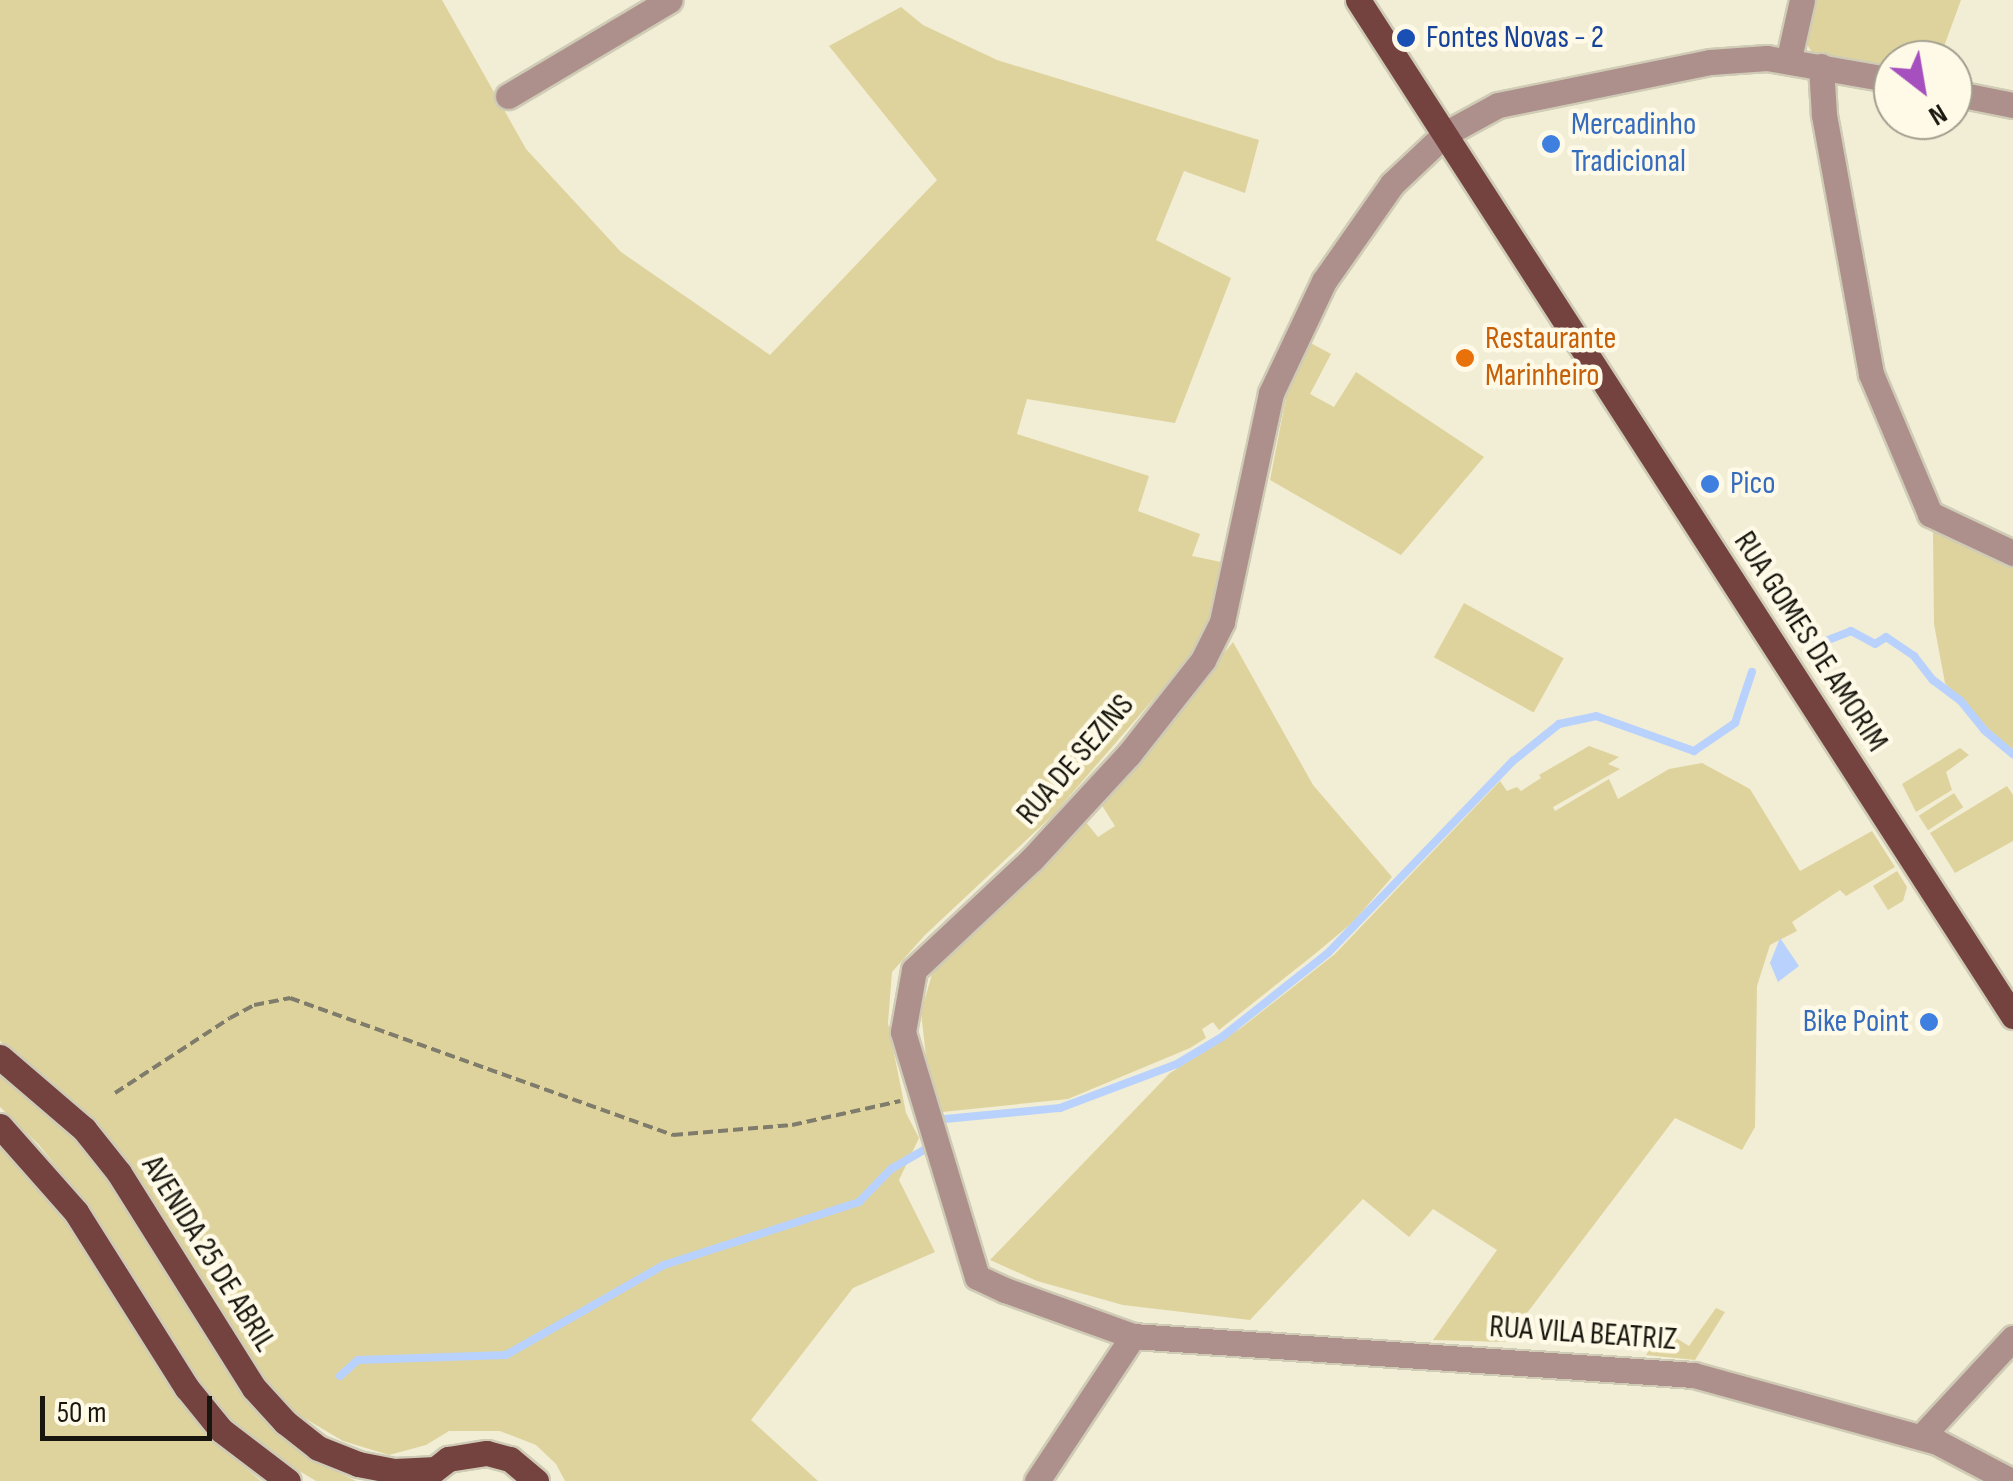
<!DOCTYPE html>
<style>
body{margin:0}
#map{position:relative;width:2013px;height:1481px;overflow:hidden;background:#f2edd5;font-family:"Sofia Sans Condensed",sans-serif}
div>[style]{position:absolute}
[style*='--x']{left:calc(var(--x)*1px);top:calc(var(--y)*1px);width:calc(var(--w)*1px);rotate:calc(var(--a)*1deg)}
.green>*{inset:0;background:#dfd39d;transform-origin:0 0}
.water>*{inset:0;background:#b8d2fd}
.stream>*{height:8px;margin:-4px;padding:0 4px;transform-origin:4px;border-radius:4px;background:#b8d2fd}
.path>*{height:4px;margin-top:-2px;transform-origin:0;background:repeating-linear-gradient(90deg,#807c6c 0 10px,transparent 0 15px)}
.roads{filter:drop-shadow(2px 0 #cfcbb5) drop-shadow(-2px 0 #cfcbb5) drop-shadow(0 2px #cfcbb5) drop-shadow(0 -2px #cfcbb5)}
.minor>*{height:25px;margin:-12.5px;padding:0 12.5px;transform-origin:12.5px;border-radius:12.5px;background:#ad8f8c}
.major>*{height:25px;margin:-12.5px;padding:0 12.5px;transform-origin:12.5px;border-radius:12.5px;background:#74423f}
.dots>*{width:28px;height:28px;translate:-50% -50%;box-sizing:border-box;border:5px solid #fefae7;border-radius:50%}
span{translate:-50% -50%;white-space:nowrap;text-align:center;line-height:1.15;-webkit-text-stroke:9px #fefae7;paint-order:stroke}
.transit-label{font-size:32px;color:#164399}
.left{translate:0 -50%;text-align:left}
.shop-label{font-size:32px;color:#366cbe}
.right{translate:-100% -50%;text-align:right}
.food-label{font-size:32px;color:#c56008}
.street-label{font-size:32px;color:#18160e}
.north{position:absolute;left:1873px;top:40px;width:100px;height:100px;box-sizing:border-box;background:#fefae7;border:2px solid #a29f90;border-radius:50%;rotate:149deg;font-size:28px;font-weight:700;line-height:40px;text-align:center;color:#18160e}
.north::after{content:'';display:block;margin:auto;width:35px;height:45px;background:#a550be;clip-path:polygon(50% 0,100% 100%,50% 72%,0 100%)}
.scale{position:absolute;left:40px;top:1396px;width:172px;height:45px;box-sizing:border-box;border:5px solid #18160e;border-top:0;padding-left:12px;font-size:30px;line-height:35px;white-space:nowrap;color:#18160e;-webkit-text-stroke:8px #fefae7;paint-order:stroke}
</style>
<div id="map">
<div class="green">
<i style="clip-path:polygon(0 0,442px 0,526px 149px,621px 252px,770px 355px,937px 180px,829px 46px,901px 7px,923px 25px,997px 60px,1259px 140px,1245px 193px,1184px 171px,1156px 240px,1231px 278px,1175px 423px,1027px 399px,1017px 434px,1149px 476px,1138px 511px,1200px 534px,1192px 556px,1226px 563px,1216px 603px,1190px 657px,1054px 814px,925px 935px,892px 972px,888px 1023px,906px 1113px,919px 1138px,899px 1180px,935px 1252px,853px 1288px,751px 1420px,818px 1481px,565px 1481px,556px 1464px,536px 1445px,500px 1431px,449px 1431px,426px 1445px,389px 1455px,343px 1441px,294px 1412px,262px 1379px,131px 1167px,54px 1083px,0 1041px)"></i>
<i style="clip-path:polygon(1812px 0,1961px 0,1939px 60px,1893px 60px,1893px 69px,1813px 54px,1803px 38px)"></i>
<i style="clip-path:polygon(1307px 341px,1331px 354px,1310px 394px,1334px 407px,1356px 372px,1484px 457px,1401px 555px,1270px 480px,1288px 387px)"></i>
<i style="clip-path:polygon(1933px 532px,2013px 560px,2013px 749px,1991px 733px,1945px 683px,1934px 624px)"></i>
<i style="left:1464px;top:603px;width:114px;height:62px;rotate:29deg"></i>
<i style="clip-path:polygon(1233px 642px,1313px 785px,1392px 877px,1353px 922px,1316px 953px,1219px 1030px,1213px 1022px,1202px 1029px,1206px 1038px,1190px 1048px,1068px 1099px,942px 1112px,926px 1057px,921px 1012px,932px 974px,1085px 821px,1098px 837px,1115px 826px,1101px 804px)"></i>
<i style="clip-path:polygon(1589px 746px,1619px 757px,1608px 764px,1620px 769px,1553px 807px,1555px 811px,1609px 779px,1618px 799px,1669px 769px,1702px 763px,1750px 789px,1800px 871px,1872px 831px,1895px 867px,1846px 896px,1840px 890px,1792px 922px,1797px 931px,1770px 945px,1757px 986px,1755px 1127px,1742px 1150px,1675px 1118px,1505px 1342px,1433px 1340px,1497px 1250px,1433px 1209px,1409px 1237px,1363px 1199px,1250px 1320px,1123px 1305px,1037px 1281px,990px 1260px,1170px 1073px,1241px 1028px,1335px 954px,1500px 781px,1507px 791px,1517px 787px,1521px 791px,1541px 778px,1539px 775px)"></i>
<i style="clip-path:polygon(1960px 748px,1969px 755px,1946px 772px,1952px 790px,1916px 812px,1902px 784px)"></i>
<i style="clip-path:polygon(2007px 786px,2013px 795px,2013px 841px,1955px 873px,1930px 833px)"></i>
<i style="left:1954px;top:793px;width:17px;height:42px;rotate:57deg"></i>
<i style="clip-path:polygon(1897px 871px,1907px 887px,1903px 901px,1888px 910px,1873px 886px)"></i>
<i style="clip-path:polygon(0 1073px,75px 1137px,109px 1178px,243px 1396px,276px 1432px,310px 1458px,356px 1481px,316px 1481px,301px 1472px,229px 1419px,196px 1381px,87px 1205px,39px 1145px,0 1107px)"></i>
<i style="clip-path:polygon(0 1141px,67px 1219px,178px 1398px,212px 1440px,261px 1481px,0 1481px)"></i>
<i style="clip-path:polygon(1716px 1308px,1725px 1312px,1695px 1360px,1646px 1355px,1663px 1330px,1689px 1346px)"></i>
</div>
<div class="water">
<i style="clip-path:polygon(1780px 938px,1799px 966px,1778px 982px,1770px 963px)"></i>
</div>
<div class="stream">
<i style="--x:1815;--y:645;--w:39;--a:-21"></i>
<i style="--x:1851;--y:631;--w:27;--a:28"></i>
<i style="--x:1875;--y:644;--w:13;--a:-32"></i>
<i style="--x:1886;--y:637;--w:34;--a:34"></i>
<i style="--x:1914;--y:656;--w:31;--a:52"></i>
<i style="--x:1933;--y:680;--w:34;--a:37"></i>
<i style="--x:1960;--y:700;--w:38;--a:51"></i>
<i style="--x:1984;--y:730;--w:38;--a:40"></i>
<i style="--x:945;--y:1119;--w:116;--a:-5.5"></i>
<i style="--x:1060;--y:1108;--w:125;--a:-20.6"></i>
<i style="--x:1177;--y:1064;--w:52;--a:-31"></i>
<i style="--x:1222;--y:1037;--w:135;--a:-38.4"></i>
<i style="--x:1328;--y:953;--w:267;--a:-46.1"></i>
<i style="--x:1513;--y:761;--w:59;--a:-38.8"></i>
<i style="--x:1559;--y:724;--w:38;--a:-12"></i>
<i style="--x:1596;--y:716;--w:104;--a:19.7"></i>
<i style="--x:1694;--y:751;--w:50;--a:-34.3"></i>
<i style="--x:1735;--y:723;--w:54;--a:-71.6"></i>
<i style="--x:340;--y:1376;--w:24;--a:-42"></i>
<i style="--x:358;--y:1360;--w:148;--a:-1.9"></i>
<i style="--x:506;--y:1355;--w:182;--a:-29.7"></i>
<i style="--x:664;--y:1265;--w:205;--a:-17.9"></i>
<i style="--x:859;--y:1202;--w:46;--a:-45.9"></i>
<i style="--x:891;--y:1169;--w:39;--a:-30"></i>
</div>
<div class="path">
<i style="--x:115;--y:1093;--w:137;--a:-33.1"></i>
<i style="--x:230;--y:1018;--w:27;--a:-28"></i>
<i style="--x:254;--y:1005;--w:37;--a:-11"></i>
<i style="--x:290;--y:998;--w:407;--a:19.7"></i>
<i style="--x:673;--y:1135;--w:119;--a:-4.8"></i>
<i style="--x:792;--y:1125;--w:111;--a:-12.5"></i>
</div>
<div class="roads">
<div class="minor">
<i style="--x:1789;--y:58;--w:59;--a:-77.4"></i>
<i style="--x:1821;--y:66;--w:49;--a:86.5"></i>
<i style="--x:1824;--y:115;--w:263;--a:79.7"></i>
<i style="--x:1871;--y:374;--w:152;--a:67.1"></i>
<i style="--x:1930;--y:514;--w:92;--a:25.2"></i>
<i style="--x:1893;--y:80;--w:128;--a:-170.1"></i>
<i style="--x:1767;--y:58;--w:57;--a:176"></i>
<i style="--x:1710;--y:62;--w:216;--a:168.5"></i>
<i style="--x:1498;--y:105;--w:60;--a:151.3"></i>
<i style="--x:1445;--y:134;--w:73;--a:136.7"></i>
<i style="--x:1392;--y:184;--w:118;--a:125"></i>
<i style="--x:1324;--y:281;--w:124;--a:115.3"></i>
<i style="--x:1271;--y:393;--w:234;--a:102.1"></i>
<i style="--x:1222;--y:622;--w:42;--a:116.6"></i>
<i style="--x:1203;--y:660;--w:120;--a:128.2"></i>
<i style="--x:1129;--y:754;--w:143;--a:132.7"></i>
<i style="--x:1032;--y:859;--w:162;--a:136.8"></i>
<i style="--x:914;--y:970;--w:63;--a:100.1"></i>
<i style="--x:903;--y:1032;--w:256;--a:73.2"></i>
<i style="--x:977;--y:1277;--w:31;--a:25"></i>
<i style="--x:1005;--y:1290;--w:136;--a:19.8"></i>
<i style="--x:1133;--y:1336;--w:562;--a:3.98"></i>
<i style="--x:1694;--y:1375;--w:252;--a:15.4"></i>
<i style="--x:1937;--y:1442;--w:84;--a:27.8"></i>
<i style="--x:1953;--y:93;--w:61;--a:11.3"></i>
<i style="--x:508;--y:96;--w:188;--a:-30.7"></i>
<i style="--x:1921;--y:1437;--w:135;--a:-47.1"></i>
<i style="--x:1037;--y:1481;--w:174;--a:-56.5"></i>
</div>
<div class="major">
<i style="--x:1358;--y:0;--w:1209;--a:57.19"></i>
<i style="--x:0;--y:1057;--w:111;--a:40.6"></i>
<i style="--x:84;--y:1129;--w:56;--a:51.5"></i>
<i style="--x:119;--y:1173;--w:254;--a:57.9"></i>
<i style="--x:254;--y:1388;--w:46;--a:47.6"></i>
<i style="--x:285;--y:1422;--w:42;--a:38.2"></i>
<i style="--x:318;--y:1448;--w:43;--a:21.8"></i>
<i style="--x:358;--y:1464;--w:38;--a:11"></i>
<i style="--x:395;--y:1471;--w:36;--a:-3"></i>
<i style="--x:0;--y:1126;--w:115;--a:48.5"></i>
<i style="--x:76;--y:1212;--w:208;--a:57.8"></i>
<i style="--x:187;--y:1388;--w:54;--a:51"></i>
<i style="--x:221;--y:1430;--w:84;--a:37.3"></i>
<i style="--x:420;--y:1481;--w:36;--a:-38"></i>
<i style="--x:448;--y:1459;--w:39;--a:-9"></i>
<i style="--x:487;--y:1453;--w:24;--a:15"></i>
<i style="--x:510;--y:1459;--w:34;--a:40"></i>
</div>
</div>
<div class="dots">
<i style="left:1406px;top:38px;background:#1a4fb4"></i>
<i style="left:1551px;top:144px;background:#3f7fe0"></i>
<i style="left:1465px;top:358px;background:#e8710a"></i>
<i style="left:1710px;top:484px;background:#3f7fe0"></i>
<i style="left:1929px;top:1022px;background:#3f7fe0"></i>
</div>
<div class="transit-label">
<span class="left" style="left:1426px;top:38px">Fontes Novas - 2</span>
</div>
<div class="shop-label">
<span class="left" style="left:1571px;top:144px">Mercadinho<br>Tradicional</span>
<span class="left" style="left:1730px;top:484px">Pico</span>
<span class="right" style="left:1909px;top:1022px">Bike Point</span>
</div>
<div class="food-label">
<span class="left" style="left:1485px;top:358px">Restaurante<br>Marinheiro</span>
</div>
<div class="street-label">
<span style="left:1810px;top:642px;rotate:57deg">RUA GOMES DE AMORIM</span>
<span style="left:1076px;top:760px;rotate:-49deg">RUA DE SEZINS</span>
<span style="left:208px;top:1254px;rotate:58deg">AVENIDA 25 DE ABRIL</span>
<span style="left:1583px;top:1334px;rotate:4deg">RUA VILA BEATRIZ</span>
</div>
<div class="north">N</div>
<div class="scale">50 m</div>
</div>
